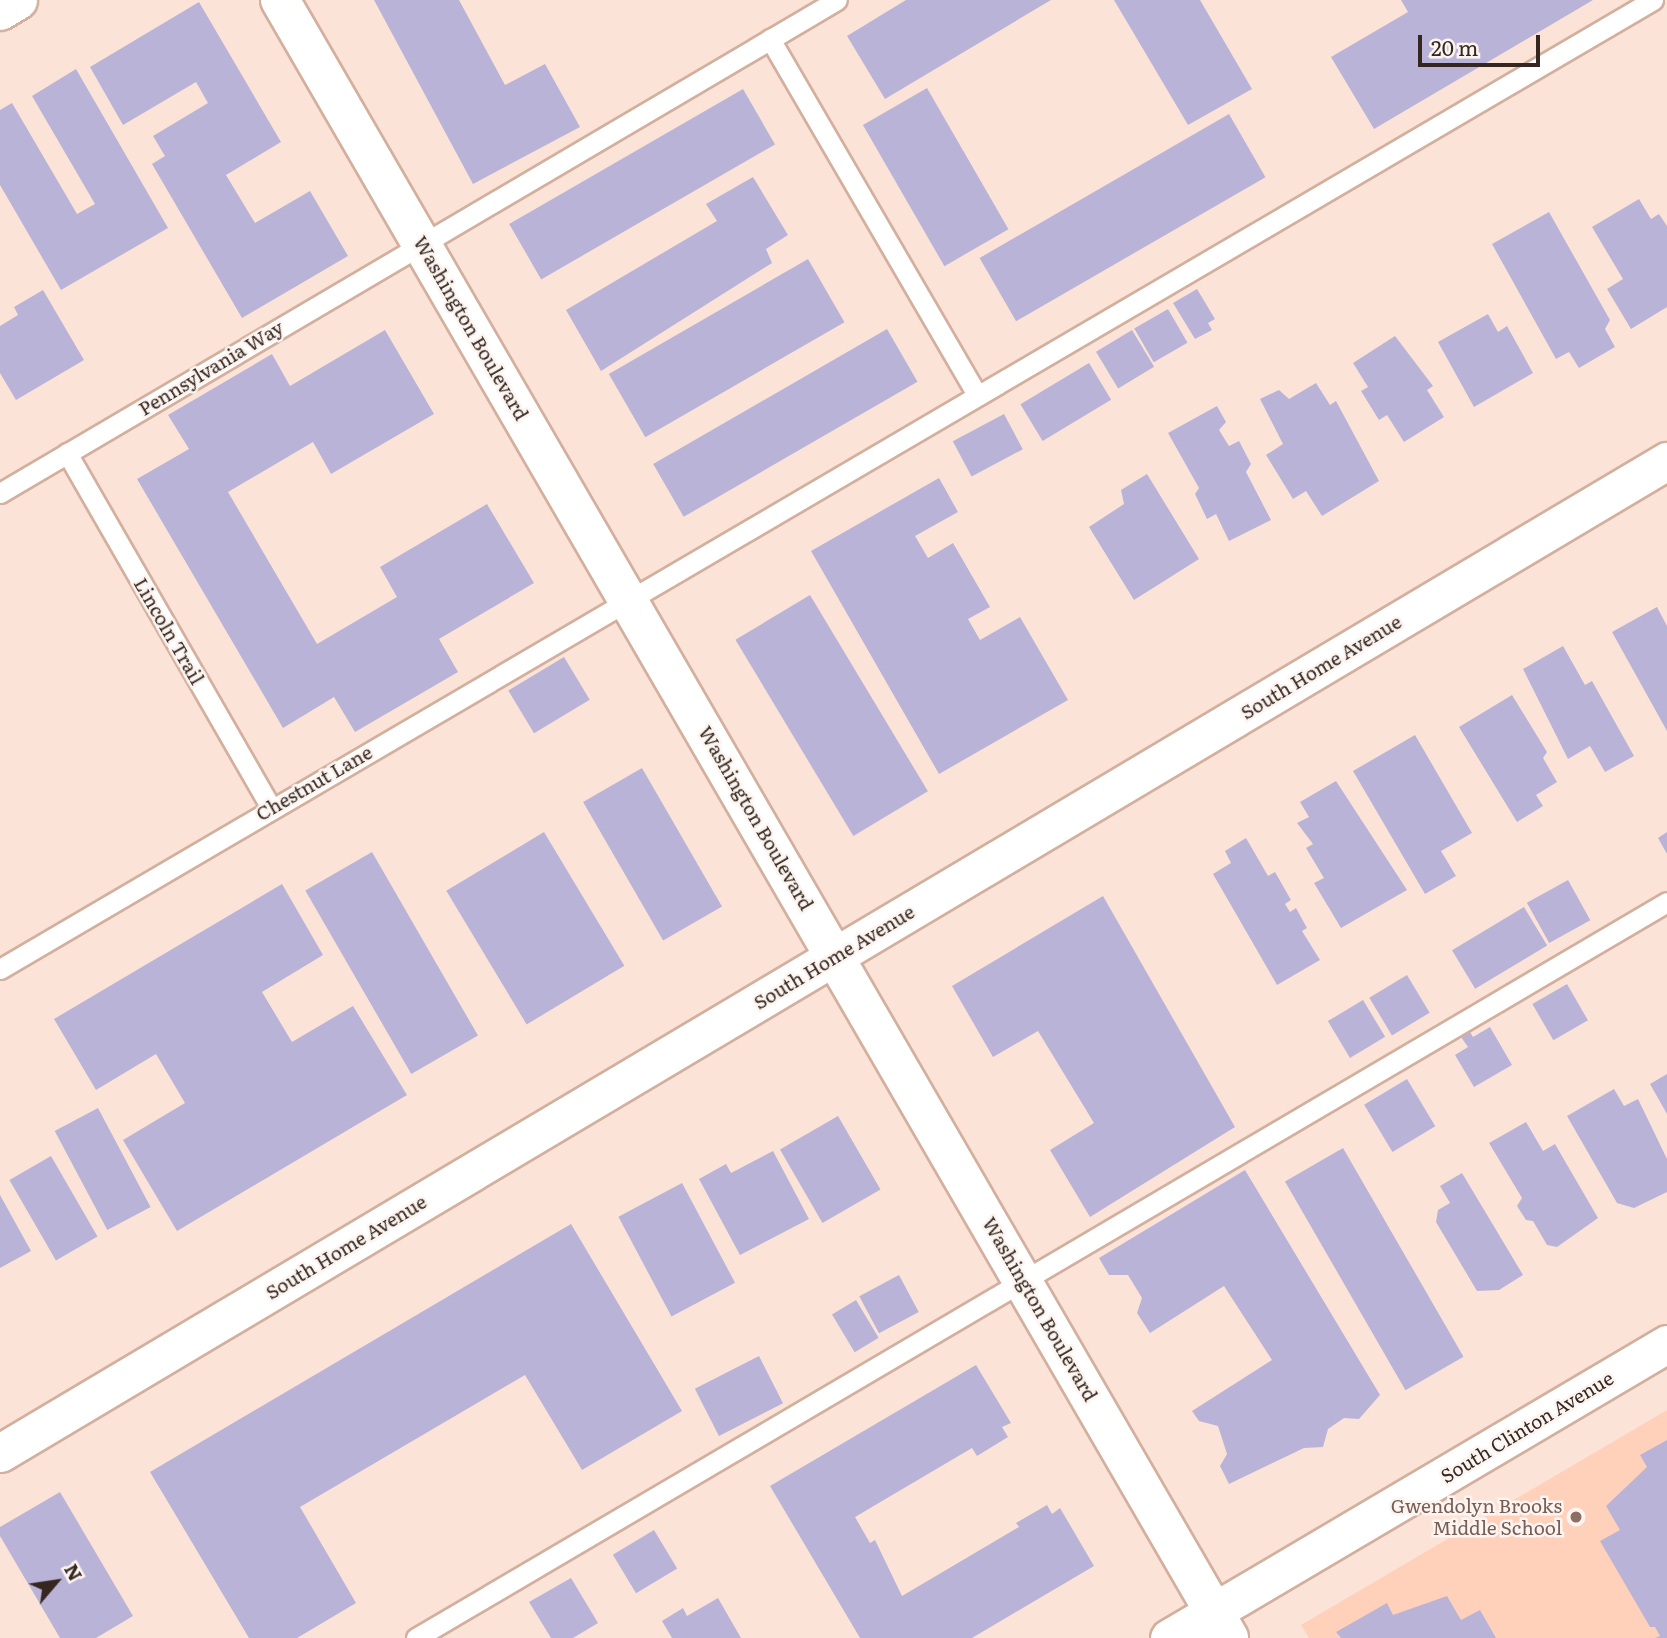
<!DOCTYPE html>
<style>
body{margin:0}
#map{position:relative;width:1667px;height:1638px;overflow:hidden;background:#fbe3d8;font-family:Literata,serif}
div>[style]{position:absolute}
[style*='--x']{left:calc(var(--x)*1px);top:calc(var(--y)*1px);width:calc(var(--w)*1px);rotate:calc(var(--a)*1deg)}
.built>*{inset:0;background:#ffd1bb}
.building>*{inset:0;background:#b9b4d7;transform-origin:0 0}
.roads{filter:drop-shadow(2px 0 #d3af9d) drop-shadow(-2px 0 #d3af9d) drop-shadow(0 2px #d3af9d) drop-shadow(0 -2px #d3af9d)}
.lane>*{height:19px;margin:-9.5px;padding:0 9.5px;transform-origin:9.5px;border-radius:9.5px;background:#fff}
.street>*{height:37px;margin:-18.5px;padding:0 18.5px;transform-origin:18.5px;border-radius:18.5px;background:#fff}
.secondary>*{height:38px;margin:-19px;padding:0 19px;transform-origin:19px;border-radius:19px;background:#fff}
.dots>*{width:19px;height:19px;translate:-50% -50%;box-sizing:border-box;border:4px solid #fcf4f0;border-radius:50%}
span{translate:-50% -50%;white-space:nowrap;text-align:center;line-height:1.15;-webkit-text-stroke:5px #fcf4f0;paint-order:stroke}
.street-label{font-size:19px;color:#352720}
.education-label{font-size:19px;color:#785e54}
.right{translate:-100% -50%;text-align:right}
.north{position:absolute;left:21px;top:1547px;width:70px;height:70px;-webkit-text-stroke:5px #fcf4f0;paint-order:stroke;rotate:61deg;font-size:19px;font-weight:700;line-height:28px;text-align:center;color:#352720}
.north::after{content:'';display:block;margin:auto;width:24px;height:32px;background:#352720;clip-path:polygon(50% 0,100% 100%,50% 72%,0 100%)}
.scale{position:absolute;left:1418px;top:35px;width:122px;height:32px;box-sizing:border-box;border:4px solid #352720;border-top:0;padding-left:9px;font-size:21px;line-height:24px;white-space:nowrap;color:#352720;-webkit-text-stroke:5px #fcf4f0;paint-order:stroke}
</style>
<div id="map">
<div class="built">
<i style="clip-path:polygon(1667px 1410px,1667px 1638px,1309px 1638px,1301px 1625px)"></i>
</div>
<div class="building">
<i style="clip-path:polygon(374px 0,459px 0,505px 85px,545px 64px,580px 127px,473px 184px)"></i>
<i style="clip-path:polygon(906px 0,1051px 0,885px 99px,847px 36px)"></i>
<i style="clip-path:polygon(1114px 0,1200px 0,1252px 89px,1188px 125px)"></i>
<i style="clip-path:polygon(1401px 0,1593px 0,1374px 129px,1331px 57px,1408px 12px)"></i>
<i style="clip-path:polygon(199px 2px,281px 142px,226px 175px,255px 223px,310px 191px,348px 256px,242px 318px,152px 164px,165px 156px,153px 136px,208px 103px,196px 82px,123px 125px,90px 67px)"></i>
<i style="clip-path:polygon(76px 69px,168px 228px,61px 290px,0 185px,0 110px,12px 103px,77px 214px,95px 204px,32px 96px)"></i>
<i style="left:927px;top:88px;width:163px;height:74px;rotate:60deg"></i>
<i style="left:743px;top:89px;width:64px;height:270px;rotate:60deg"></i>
<i style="left:1229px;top:114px;width:73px;height:288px;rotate:60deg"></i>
<i style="clip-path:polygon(753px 177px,788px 235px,766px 249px,772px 263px,601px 371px,566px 310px,717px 221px,706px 204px)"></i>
<i style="clip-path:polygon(1639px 199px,1651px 219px,1659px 214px,1667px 226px,1667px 307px,1631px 329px,1607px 289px,1623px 279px,1592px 227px)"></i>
<i style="clip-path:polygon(1549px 212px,1610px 320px,1605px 329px,1615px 347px,1579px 368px,1569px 352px,1556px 359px,1492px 244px)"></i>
<i style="left:808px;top:259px;width:73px;height:230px;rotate:60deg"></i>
<i style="clip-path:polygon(1197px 289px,1215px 319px,1208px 323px,1212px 330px,1195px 339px,1173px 303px)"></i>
<i style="clip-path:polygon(43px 290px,84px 360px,16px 400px,0 373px,0 326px,18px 315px,14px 307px)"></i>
<i style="left:1168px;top:309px;width:39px;height:39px;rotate:60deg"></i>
<i style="clip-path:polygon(1488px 314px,1498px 332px,1507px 326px,1533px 373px,1474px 407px,1438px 342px)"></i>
<i style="left:887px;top:329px;width:61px;height:270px;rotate:60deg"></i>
<i style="clip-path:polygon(385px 330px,434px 414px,331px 474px,313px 442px,228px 492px,317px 644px,397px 597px,380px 567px,487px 504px,534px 583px,439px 639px,458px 672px,355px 732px,334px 697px,283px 728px,137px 479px,189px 449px,168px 415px,272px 354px,290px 386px)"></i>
<i style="left:1132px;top:330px;width:43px;height:42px;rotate:59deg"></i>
<i style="clip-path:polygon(1395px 336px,1433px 386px,1427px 390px,1444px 417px,1404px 442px,1387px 415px,1379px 420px,1361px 391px,1368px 387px,1353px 363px)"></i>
<i style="left:1089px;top:363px;width:43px;height:80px;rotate:59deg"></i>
<i style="clip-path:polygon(1316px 383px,1330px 405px,1336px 401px,1379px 481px,1322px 516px,1306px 491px,1293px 499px,1266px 455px,1283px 444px,1260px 399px,1279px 390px,1289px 399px)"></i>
<i style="clip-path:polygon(1217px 406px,1226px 422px,1219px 430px,1229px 446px,1239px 441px,1251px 464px,1246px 472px,1271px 520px,1229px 541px,1216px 514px,1207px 519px,1195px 494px,1199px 488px,1168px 433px)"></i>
<i style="left:1004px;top:414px;width:40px;height:58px;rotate:62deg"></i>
<i style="clip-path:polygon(1147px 474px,1199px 559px,1134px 600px,1089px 527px,1124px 504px,1121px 490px)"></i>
<i style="clip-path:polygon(939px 478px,958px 512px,915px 536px,928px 558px,953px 543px,990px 607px,968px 619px,980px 640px,1020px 617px,1068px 700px,939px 774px,811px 551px)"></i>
<i style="left:810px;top:595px;width:229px;height:87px;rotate:59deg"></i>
<i style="clip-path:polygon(1657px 607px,1667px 626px,1667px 731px,1612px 632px)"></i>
<i style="clip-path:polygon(1563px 646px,1585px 685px,1592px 681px,1634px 756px,1605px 772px,1590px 746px,1568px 759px,1523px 669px)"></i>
<i style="left:564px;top:657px;width:50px;height:65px;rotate:59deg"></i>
<i style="clip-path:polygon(1512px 695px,1547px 752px,1543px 758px,1557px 782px,1536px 795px,1543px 806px,1517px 822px,1459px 727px)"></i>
<i style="clip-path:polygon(1415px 735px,1472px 833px,1441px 851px,1456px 876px,1425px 894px,1353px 771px)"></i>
<i style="left:642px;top:768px;width:160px;height:68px;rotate:60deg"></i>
<i style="clip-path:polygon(1336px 781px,1407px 890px,1341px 928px,1314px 883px,1324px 878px,1306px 848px,1313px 844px,1297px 823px,1309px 817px,1300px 802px)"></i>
<i style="left:544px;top:832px;width:156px;height:114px;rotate:59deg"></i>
<i style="clip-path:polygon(1667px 832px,1667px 854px,1658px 838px)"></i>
<i style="clip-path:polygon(1246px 838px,1268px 876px,1275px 872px,1291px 900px,1285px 904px,1290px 912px,1296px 908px,1307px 928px,1302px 931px,1320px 960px,1277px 985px,1213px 874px,1231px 863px,1225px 851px)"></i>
<i style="left:372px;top:852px;width:212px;height:77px;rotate:60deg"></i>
<i style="left:1568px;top:880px;width:46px;height:47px;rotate:61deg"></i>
<i style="clip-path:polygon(282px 884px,323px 955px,262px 992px,292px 1042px,353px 1006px,407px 1095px,177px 1231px,123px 1140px,185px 1103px,156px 1054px,96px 1090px,54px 1019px)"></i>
<i style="clip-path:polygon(1103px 896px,1235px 1127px,1090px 1217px,1050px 1150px,1094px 1123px,1038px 1031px,993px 1057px,952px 986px)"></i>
<i style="left:1524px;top:907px;width:45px;height:84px;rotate:59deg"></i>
<i style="left:1407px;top:975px;width:44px;height:44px;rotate:59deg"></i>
<i style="left:1567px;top:984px;width:42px;height:40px;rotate:60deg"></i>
<i style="left:1363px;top:1000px;width:43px;height:41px;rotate:59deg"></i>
<i style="clip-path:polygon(1490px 1027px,1512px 1065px,1474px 1087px,1455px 1055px,1468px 1047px,1461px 1037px,1470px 1032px,1473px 1037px)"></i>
<i style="clip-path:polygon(1667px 1074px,1667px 1114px,1650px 1084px)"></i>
<i style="left:1407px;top:1079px;width:55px;height:50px;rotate:59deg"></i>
<i style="clip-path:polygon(1614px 1089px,1624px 1106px,1638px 1099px,1667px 1159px,1667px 1192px,1634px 1208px,1617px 1203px,1567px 1116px)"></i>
<i style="left:98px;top:1108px;width:112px;height:49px;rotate:62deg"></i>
<i style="left:838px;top:1116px;width:85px;height:67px;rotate:60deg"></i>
<i style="clip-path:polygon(1526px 1122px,1543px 1151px,1555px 1144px,1598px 1218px,1557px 1247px,1547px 1245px,1533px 1221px,1526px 1220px,1517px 1206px,1522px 1198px,1489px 1143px)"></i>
<i style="left:1343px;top:1148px;width:241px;height:67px;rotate:60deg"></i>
<i style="clip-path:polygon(773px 1151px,809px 1219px,740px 1255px,699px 1179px,726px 1164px,731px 1173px)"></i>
<i style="left:51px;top:1156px;width:93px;height:48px;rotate:60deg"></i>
<i style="clip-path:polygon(1245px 1170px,1380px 1395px,1359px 1419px,1344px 1418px,1328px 1429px,1323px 1447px,1304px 1448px,1229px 1484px,1220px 1466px,1227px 1454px,1218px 1426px,1199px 1421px,1192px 1411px,1272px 1360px,1224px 1286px,1150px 1333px,1137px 1313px,1142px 1298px,1128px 1275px,1109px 1275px,1099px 1258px)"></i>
<i style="clip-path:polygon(1462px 1173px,1523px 1275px,1499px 1290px,1477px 1291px,1436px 1222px,1438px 1210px,1450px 1203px,1440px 1186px)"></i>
<i style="left:682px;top:1183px;width:113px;height:72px;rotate:62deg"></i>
<i style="clip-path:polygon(0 1195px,31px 1251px,0 1268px)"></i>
<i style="clip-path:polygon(571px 1224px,682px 1411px,582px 1470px,525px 1375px,300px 1507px,356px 1603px,297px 1638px,249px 1638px,150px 1472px)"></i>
<i style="left:899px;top:1275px;width:42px;height:45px;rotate:62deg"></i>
<i style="left:856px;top:1300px;width:44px;height:28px;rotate:59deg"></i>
<i style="left:759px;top:1356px;width:53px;height:72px;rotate:63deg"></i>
<i style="clip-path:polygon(976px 1365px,1011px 1423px,1002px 1427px,1008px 1437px,977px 1456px,972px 1448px,855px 1517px,870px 1543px,875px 1540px,902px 1596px,1019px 1527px,1016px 1523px,1047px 1505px,1052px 1514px,1060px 1508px,1094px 1566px,972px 1638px,860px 1638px,770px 1486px)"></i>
<i style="clip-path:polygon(1667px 1440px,1667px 1638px,1655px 1638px,1660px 1636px,1655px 1627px,1650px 1627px,1600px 1541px,1620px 1530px,1606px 1506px,1647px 1467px,1640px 1455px)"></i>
<i style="clip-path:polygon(60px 1492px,133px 1616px,96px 1638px,60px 1638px,0 1536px,0 1527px)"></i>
<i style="left:654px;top:1530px;width:45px;height:48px;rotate:59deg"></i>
<i style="clip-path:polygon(571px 1578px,598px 1623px,573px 1638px,551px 1638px,529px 1602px)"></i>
<i style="clip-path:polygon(1447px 1596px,1461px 1620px,1480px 1610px,1496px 1638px,1341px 1638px,1336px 1632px,1387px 1603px,1393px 1615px)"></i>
<i style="clip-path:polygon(718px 1598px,741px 1638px,672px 1638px,662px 1621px,683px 1608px,687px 1616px)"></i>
</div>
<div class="roads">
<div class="lane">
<i style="--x:770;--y:39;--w:411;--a:59.8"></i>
<i style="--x:67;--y:453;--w:409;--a:60.1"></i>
<i style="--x:0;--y:493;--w:971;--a:-30.5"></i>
<i style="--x:0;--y:969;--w:1916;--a:-30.38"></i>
<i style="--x:416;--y:1638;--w:1451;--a:-30.47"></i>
</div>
<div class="street">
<i style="--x:0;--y:11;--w:21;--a:-31"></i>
<i style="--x:0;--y:1453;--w:1940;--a:-30.76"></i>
<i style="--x:1169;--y:1638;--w:578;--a:-30.56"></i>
</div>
<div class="secondary">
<i style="--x:280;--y:0;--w:1893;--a:59.91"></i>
</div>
</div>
<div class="dots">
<i style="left:1576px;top:1517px;background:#8d6e63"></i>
</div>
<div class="street-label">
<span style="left:471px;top:328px;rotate:60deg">Washington Boulevard</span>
<span style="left:211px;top:368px;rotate:-31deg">Pennsylvania Way</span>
<span style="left:169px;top:631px;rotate:60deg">Lincoln Trail</span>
<span style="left:1321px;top:667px;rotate:-31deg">South Home Avenue</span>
<span style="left:314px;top:783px;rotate:-30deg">Chestnut Lane</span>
<span style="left:756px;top:818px;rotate:60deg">Washington Boulevard</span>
<span style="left:834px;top:957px;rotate:-31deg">South Home Avenue</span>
<span style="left:346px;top:1247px;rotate:-31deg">South Home Avenue</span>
<span style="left:1040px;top:1309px;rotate:60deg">Washington Boulevard</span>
<span style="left:1527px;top:1427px;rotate:-31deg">South Clinton Avenue</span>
</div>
<div class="education-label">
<span class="right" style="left:1562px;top:1517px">Gwendolyn Brooks<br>Middle School</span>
</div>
<div class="north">N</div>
<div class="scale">20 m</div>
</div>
